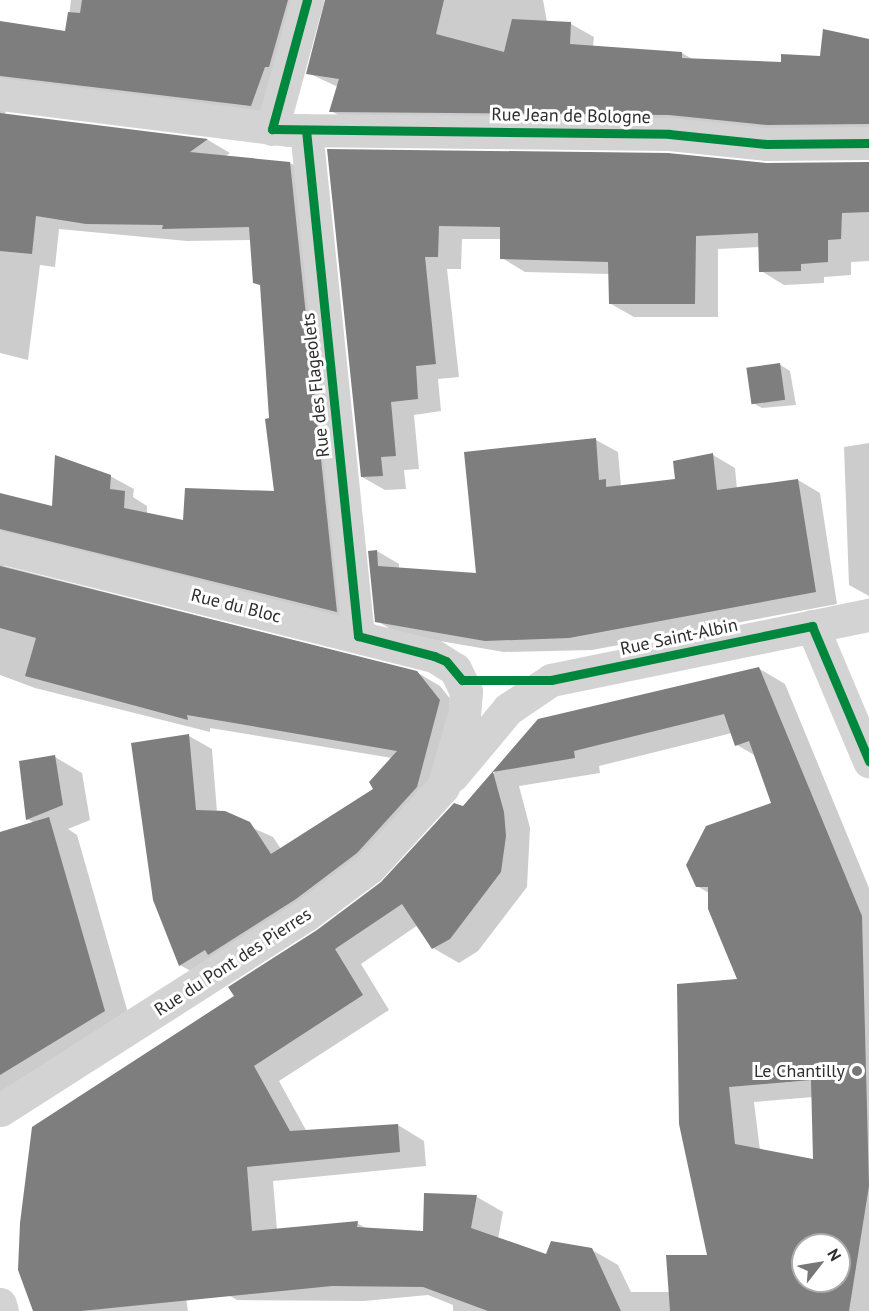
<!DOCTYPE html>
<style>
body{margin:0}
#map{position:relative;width:869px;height:1311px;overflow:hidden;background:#fff;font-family:"PT Sans",sans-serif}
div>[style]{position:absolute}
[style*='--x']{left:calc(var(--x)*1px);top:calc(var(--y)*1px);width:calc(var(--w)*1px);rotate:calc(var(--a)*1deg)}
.shadow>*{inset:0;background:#0003}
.building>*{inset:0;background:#7e7e7e;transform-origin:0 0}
.street>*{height:33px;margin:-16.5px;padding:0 16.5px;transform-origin:16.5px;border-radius:16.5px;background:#d3d3d3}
.cycleway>*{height:9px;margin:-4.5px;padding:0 4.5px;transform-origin:4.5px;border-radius:4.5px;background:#00873e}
.dots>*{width:16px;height:16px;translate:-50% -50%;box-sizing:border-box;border:3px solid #fff;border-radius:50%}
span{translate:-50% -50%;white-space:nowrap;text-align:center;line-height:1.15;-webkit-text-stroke:6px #fff;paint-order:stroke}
.street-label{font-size:18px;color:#2e2e2e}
.poi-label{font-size:18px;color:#2e2e2e}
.right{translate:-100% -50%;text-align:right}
.north{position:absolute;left:791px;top:1233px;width:60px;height:60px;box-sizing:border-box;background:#fff;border:2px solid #ababab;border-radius:50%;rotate:59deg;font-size:16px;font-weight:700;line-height:24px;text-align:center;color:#2e2e2e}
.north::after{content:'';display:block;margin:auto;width:21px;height:27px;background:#777;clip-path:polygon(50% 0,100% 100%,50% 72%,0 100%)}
</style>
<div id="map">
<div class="shadow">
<i style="clip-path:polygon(71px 0,320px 0,275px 119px,8px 95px,5px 115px,208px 140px,230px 153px,224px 157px,290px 163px,313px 177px,359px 624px,9px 547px,4px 566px,416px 672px,440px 686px,463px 715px,440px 801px,203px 978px,180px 965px,189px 736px,212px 749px,217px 812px,273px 837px,281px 849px,375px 789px,392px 758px,210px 728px,210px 732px,35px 688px,0 675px,0 494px,53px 508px,110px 476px,134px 489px,133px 497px,147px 506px,147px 514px,184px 522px,276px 493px,262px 286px,255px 282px,251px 240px,187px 241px,59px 229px,55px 267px,40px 265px,28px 360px,0 353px,0 24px,67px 33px)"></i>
<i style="clip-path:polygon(326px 0,543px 0,547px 22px,571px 24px,594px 37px,593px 47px,682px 53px,694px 60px,782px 64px,821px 57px,869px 41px,869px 137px,354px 124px,331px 111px,338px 87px,308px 73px)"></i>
<i style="clip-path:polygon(328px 151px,766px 164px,869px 163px,869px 261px,851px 262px,851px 275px,824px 277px,824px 283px,784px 285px,761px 271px,760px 247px,718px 249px,718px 317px,634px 317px,611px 304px,610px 274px,525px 272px,502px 258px,502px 239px,462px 239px,461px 269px,447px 269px,459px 377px,438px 379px,441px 411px,414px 415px,419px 469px,404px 470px,406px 489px,385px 490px,362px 477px)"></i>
<i style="clip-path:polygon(779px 364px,790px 371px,796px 405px,762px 408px,751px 402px)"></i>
<i style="clip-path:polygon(596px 440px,618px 452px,621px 487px,677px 481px,713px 455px,735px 468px,737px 489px,798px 480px,820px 493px,837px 604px,592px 650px,504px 652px,399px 634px,377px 621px,377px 551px,399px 564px,399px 569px,477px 574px)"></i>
<i style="clip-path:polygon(869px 443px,869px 596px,849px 585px,844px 447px)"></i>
<i style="clip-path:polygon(evenodd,758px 668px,785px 684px,869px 888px,869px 1311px,453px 1311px,453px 1305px,428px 1295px,364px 1301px,237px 1300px,211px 1285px,167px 1165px,188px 1311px,35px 1311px,236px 996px,385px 881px,464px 808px,539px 720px,758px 668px,732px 733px,737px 745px,756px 756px,773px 804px,697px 886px,709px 893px,739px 980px,709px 1256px,670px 1292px,631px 1292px,618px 1265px,592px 1250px,547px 1256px,498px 1239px,503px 1212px,477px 1197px,425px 1232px,367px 1229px,357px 1223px,277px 1230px,273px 1181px,426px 1166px,424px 1141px,398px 1125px,307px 1132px,279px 1081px,389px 1010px,361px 964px,418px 925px,433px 948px,459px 963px,478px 951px,527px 887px,530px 828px,519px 786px,600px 773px,599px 766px,732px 733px,758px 668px,813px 1097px,815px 1161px,760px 1150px,754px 1102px,813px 1097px,758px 668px,803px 1245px,839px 1245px,839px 1281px,803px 1281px,803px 1245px)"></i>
<i style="clip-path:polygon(55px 757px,82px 773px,90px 820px,68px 829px,77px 835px,132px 1027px,0 1106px,0 834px,35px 823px,27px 819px)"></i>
</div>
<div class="building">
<i style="clip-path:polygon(82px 0,288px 0,269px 67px,265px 67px,251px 106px,0 76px,0 21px,65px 31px,68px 12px,80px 13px)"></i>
<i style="clip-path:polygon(325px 0,444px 0,436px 34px,504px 52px,512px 19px,571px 22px,570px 44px,682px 52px,682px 58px,781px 62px,781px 54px,820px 56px,823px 29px,869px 39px,869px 124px,767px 125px,669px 115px,329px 112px,339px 79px,306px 74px)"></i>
<i style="clip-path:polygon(0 113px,208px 139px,190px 152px,290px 162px,337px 612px,0 529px,0 493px,52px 506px,55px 455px,111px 475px,110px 489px,125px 491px,124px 508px,183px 520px,185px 488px,274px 491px,265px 419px,269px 418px,260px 285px,253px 283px,249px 227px,162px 229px,163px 225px,86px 224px,36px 216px,32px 254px,0 251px)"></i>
<i style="clip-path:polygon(327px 149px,668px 153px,766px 163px,869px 162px,869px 212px,842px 213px,841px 239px,828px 240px,828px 262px,801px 264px,801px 271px,759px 272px,758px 233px,696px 236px,695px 304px,609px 304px,608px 262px,500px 259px,500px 227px,439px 226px,438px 257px,425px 257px,436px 364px,416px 366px,418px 399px,391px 402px,396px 456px,381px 457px,383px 476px,361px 477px)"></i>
<i style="left:780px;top:363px;width:37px;height:34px;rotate:82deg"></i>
<i style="clip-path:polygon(596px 438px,599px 480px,606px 479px,606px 487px,675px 479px,673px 461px,713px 453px,717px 490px,798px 479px,816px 592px,569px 638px,485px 641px,375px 622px,368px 551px,377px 550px,378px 566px,476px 573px,464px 452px)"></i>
<i style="clip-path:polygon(0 566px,417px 671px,440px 700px,417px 787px,357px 853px,296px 899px,208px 955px,205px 950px,179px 966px,153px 900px,131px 743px,189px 734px,196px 810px,225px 811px,250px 822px,271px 854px,373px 789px,369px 782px,397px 751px,187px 715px,188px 720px,25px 676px,36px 638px,0 628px)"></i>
<i style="clip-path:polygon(evenodd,759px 667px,862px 916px,869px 1186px,849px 1311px,670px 1311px,666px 1255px,707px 1255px,679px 1124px,677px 984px,737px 979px,708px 909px,708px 887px,696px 887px,686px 865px,706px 826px,771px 803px,749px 741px,735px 746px,724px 714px,574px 751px,575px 758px,493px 772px,504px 812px,506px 836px,501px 872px,450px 939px,432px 949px,402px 904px,335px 949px,363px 995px,254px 1066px,290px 1131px,398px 1124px,400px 1152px,247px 1167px,252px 1231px,358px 1221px,357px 1227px,423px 1231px,424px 1193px,477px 1195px,471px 1228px,546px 1254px,551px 1241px,592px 1248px,621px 1311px,488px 1311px,423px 1287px,332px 1286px,81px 1311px,33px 1311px,18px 1270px,20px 1223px,32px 1127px,234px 996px,228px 987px,317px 930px,381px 882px,454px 803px,463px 806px,538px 719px,759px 667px,811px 1080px,813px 1159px,735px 1144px,729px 1087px,811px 1080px,759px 667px,803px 1245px,839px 1245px,839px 1281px,803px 1281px,803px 1245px)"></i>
<i style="clip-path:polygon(55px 755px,63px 805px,26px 820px,19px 761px)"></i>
<i style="clip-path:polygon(49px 817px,105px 1011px,0 1075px,0 832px)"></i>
</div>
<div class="street">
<i style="--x:0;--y:94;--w:292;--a:7.1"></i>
<i style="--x:290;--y:130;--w:379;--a:0.6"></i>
<i style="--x:669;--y:134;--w:98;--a:5.9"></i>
<i style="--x:766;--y:144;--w:103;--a:-0.6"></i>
<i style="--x:272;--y:129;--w:134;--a:-74.8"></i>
<i style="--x:306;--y:130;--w:509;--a:84.13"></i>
<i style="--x:0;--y:547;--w:447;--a:14.1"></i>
<i style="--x:434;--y:656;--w:25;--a:32"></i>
<i style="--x:455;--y:669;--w:25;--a:64"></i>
<i style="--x:466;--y:692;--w:23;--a:95"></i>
<i style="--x:464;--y:715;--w:75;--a:106.3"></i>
<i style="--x:443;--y:787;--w:108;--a:132.4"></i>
<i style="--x:370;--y:867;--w:79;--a:143.3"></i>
<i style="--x:307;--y:914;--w:364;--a:147.4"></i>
<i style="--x:812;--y:626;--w:147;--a:67.1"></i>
<i style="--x:452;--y:776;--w:87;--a:-50.1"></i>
<i style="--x:508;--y:709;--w:52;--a:-34"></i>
<i style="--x:551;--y:680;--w:325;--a:-11.6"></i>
<i style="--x:0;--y:1304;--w:7;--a:74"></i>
</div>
<div class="cycleway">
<i style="--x:307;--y:0;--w:134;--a:105.2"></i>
<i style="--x:272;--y:129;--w:397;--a:0.7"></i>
<i style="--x:669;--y:134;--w:98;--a:5.9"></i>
<i style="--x:766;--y:144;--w:103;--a:-0.6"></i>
<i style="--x:306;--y:130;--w:509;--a:84.13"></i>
<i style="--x:358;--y:636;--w:79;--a:14.7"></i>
<i style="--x:434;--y:656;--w:13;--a:23"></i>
<i style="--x:446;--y:661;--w:25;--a:50"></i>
<i style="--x:462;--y:680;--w:89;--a:0"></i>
<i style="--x:551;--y:680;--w:267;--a:-11.7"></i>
<i style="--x:812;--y:626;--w:147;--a:67.1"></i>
</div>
<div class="dots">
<i style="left:857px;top:1071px;background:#777"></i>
</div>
<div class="street-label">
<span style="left:571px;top:116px;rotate:1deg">Rue Jean de Bologne</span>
<span style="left:316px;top:385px;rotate:-96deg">Rue des Flageolets</span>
<span style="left:236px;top:606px;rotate:14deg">Rue du Bloc</span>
<span style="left:679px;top:637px;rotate:-12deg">Rue Saint-Albin</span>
<span style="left:233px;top:962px;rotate:-33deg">Rue du Pont des Pierres</span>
</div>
<div class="poi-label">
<span class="right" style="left:845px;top:1071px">Le Chantilly</span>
</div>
<div class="north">N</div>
</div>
